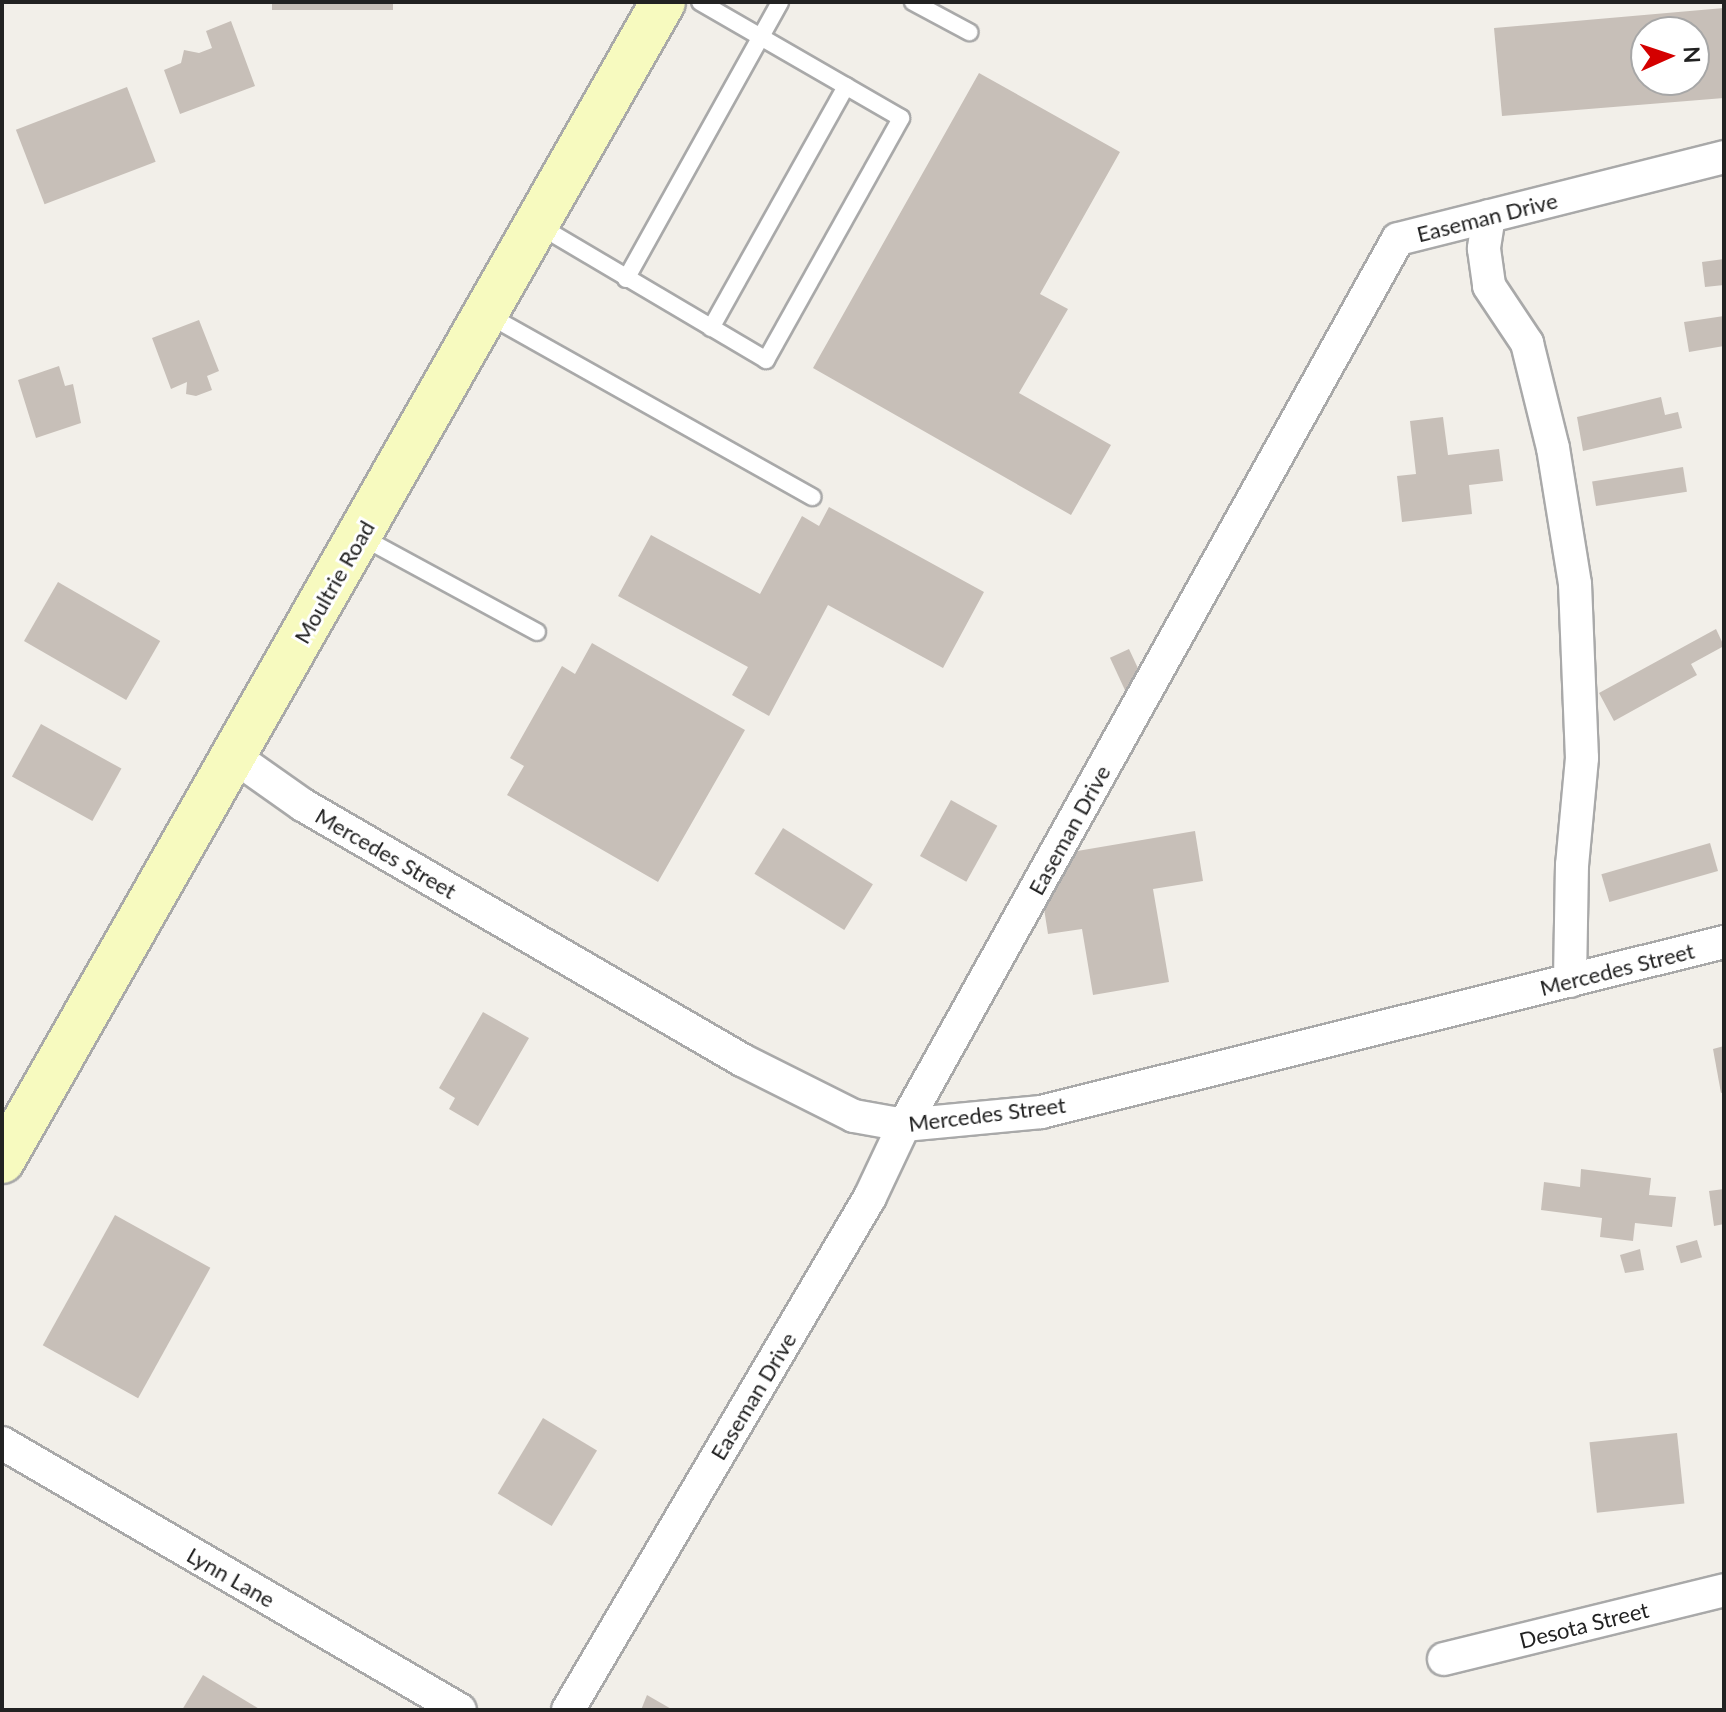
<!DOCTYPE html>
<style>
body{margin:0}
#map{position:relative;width:1726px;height:1712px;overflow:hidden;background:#f2efe9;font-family:Lato,sans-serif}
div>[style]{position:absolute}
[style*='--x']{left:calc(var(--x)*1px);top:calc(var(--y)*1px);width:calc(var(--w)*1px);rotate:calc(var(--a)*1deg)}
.building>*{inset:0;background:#c7bfb8;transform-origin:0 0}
.roads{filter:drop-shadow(2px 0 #a9a9a9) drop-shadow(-2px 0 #a9a9a9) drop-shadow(0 2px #a9a9a9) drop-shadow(0 -2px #a9a9a9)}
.lane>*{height:16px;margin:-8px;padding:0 8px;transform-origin:8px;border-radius:8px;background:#fff}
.street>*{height:32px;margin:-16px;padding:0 16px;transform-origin:16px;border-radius:16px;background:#fff}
.secondary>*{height:44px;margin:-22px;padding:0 22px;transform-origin:22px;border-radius:22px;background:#f7fabf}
span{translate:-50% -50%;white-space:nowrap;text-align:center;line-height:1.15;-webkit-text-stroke:6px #fff;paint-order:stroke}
.street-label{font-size:22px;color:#222}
.frame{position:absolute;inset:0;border:4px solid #222;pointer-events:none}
.north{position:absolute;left:1630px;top:16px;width:80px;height:80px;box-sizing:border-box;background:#fff;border:2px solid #a7a7a7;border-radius:50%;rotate:87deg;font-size:22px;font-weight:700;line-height:32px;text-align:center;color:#222}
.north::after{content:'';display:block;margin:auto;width:28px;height:36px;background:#d40000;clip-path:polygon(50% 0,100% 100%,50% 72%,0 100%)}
</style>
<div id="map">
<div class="building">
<i style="left:272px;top:2px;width:121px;height:8px"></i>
<i style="clip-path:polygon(evenodd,1724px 8px,1724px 98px,1502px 116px,1494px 28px,1724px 8px,1646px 32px,1694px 32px,1694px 80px,1646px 80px,1646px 32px)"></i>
<i style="clip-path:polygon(231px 21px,255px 86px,180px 114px,164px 70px,181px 63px,184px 50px,199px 53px,212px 48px,206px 31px)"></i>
<i style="clip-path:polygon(979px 73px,1120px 152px,1040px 294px,1068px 309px,1019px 393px,1111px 445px,1071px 515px,813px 368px)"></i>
<i style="left:127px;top:87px;width:80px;height:119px;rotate:69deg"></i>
<i style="clip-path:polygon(1724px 259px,1724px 285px,1705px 287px,1702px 262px)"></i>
<i style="clip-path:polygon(1724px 316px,1724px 346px,1689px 352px,1684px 322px)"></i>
<i style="clip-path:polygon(199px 320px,219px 371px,207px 376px,212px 390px,196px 396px,186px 394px,187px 382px,171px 389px,152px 338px)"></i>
<i style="clip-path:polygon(59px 366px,65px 386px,73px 384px,81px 423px,36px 438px,18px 380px)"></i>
<i style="clip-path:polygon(1661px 397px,1665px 415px,1678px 412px,1682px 428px,1583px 451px,1577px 417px)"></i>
<i style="clip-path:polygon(1443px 417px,1448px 455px,1499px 449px,1503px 481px,1469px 485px,1472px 514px,1402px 522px,1397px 476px,1416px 474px,1410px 421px)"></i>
<i style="left:1683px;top:467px;width:25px;height:92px;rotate:81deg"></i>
<i style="clip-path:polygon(829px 507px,984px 592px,943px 668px,828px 605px,769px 716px,732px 695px,748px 667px,618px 596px,651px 535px,760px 594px,802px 516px,819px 526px)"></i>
<i style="left:58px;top:582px;width:118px;height:68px;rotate:30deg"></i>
<i style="clip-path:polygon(1716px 629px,1724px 646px,1691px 664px,1697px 675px,1614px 721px,1599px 693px)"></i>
<i style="clip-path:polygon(592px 643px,745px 730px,658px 882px,507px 795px,524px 766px,510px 758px,562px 666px,575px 674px)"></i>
<i style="left:1129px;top:649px;width:40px;height:21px;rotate:65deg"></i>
<i style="left:41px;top:724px;width:92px;height:60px;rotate:29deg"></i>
<i style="left:951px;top:800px;width:53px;height:64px;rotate:29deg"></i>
<i style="left:783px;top:828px;width:106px;height:54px;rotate:32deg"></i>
<i style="clip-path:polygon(1195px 831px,1203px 881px,1153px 889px,1169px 982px,1093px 995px,1082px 929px,1048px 934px,1036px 858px)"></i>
<i style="left:1710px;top:843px;width:29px;height:113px;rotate:74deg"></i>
<i style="clip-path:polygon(483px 1012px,529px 1038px,478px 1126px,449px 1109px,455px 1098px,439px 1088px)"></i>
<i style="clip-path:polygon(1724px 1046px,1724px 1092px,1721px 1093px,1713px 1049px)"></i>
<i style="clip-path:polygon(1581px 1169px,1651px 1178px,1649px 1195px,1676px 1197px,1672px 1227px,1635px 1223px,1633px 1241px,1600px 1237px,1602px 1218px,1541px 1210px,1544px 1182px,1580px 1187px)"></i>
<i style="clip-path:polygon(1724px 1189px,1724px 1224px,1714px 1226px,1709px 1191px)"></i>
<i style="left:115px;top:1215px;width:109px;height:149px;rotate:29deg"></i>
<i style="left:1697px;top:1240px;width:18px;height:22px;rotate:74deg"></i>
<i style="clip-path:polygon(1640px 1249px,1644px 1270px,1625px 1273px,1620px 1255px)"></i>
<i style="left:543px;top:1418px;width:63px;height:88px;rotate:31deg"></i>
<i style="left:1677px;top:1433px;width:71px;height:88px;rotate:84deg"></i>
<i style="clip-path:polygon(203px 1675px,261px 1710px,182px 1710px)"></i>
<i style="clip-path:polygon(647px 1695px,673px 1710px,641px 1710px)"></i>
</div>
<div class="roads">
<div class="lane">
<i style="--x:913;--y:2;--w:64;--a:28.2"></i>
<i style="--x:538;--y:225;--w:265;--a:30.6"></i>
<i style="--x:766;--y:360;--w:277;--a:-60.8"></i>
<i style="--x:901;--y:118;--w:232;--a:-150"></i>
<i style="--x:626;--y:279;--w:317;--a:-60.9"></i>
<i style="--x:488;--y:315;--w:372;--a:29.3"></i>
<i style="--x:711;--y:328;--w:277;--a:-60.8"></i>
<i style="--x:362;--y:537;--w:199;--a:28.5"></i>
</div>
<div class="street">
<i style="--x:1489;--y:216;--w:33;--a:99"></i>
<i style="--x:1484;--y:249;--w:37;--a:82"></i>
<i style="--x:1489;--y:286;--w:69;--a:56.3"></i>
<i style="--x:1527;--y:343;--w:108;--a:76.1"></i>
<i style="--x:1553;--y:448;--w:138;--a:80.8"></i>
<i style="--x:1575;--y:584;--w:174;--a:87.7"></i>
<i style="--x:1582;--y:758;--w:107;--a:95.3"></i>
<i style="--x:1572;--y:865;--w:116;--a:91"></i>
<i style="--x:232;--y:755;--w:87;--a:35.2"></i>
<i style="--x:303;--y:805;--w:508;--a:30.15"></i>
<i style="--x:742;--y:1060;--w:125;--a:26.6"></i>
<i style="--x:854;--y:1116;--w:51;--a:10.2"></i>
<i style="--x:904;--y:1125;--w:138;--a:-5.4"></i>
<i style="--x:1041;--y:1112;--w:704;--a:-13.98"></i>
<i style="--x:2;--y:1443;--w:530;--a:30.24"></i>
<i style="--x:1444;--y:1659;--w:288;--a:-13.8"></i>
<i style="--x:568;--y:1710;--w:595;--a:-59.51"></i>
<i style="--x:870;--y:1197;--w:80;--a:-64.7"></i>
<i style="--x:904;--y:1125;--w:1014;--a:-60.86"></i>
<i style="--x:1398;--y:239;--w:336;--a:-14.1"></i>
</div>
<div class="secondary">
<i style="--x:2;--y:1161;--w:1334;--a:-60.3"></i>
</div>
</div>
<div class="street-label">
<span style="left:1487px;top:217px;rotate:-14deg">Easeman Drive</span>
<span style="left:334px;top:582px;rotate:-60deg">Moultrie Road</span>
<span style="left:1069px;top:830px;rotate:-61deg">Easeman Drive</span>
<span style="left:386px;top:853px;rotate:30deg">Mercedes Street</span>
<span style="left:1617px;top:969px;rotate:-14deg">Mercedes Street</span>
<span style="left:987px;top:1114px;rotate:-7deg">Mercedes Street</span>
<span style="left:753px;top:1396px;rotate:-59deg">Easeman Drive</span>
<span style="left:231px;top:1577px;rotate:30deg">Lynn Lane</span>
<span style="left:1584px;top:1625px;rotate:-14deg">Desota Street</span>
</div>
<div class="frame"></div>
<div class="north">N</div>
</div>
